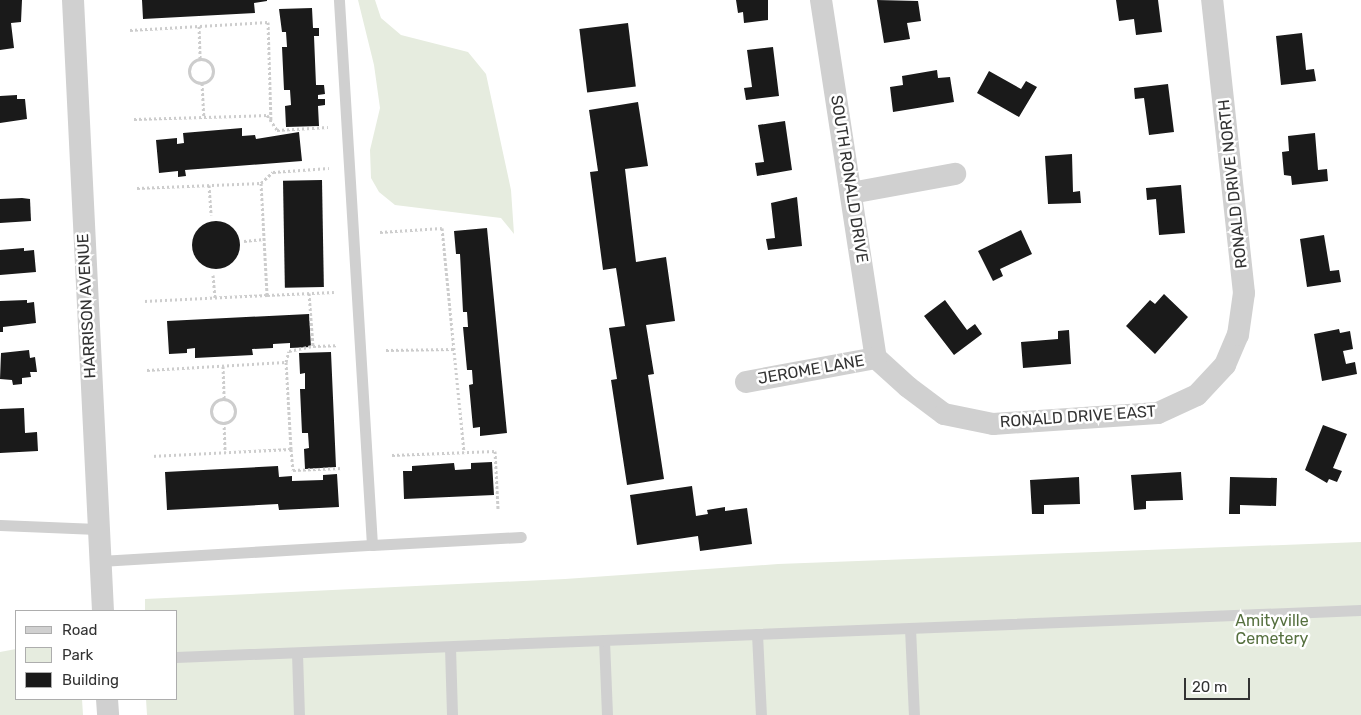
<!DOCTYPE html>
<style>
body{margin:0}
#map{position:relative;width:1361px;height:715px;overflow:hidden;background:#fff;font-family:Rubik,sans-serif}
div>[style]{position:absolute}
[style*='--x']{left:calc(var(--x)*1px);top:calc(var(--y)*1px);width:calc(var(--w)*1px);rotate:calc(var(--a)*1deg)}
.green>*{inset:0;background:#e6ecdf}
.building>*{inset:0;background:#1a1a1a;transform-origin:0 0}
.round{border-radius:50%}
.path>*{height:3px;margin-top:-1.5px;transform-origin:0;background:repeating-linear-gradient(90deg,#cdcdcd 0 2.5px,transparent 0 5px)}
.path>.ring{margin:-1.5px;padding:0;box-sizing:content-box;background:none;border:3px solid #cdcdcd;border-radius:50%}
.service>*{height:11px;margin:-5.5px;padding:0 5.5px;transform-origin:5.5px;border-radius:5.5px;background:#d0d0d0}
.minor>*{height:22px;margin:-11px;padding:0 11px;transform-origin:11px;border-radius:11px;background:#d0d0d0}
span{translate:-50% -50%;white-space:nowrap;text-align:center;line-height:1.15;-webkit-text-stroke:5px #fff;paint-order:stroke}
.street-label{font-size:16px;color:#333}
.park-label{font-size:16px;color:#56703f}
.legend{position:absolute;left:15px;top:610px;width:162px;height:90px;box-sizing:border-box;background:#fff;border:1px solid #adadad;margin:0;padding:6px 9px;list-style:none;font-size:15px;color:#333}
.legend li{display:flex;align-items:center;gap:10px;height:25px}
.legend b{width:25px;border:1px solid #adadad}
.scale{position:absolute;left:1184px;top:678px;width:66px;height:22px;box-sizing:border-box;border:2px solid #333;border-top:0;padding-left:6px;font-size:15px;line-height:18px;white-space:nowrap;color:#333;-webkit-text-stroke:4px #fff;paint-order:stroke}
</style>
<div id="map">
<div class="green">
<i style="clip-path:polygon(358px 0,375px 0,381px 18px,401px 35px,468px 52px,486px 74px,511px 190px,514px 234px,501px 218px,395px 205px,379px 192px,371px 178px,370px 150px,380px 108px,374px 65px)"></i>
<i style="clip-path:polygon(1361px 542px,1361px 715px,147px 715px,146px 699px,176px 699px,176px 611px,145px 611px,145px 599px,565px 579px,778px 564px)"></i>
<i style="clip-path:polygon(16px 649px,16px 699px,82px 699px,83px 715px,0 715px,0 652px)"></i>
</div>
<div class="building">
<i style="clip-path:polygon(0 0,22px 0,21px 22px,11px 23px,14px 48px,0 50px)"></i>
<i style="clip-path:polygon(142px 0,267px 0,267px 1px,254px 3px,255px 13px,143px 19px)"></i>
<i style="clip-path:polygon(736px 0,768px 0,768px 20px,744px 23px,743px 12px,738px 13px)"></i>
<i style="clip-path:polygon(877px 0,918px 1px,921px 21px,907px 23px,910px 39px,884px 43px)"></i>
<i style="clip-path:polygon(1116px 0,1158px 0,1162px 32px,1136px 35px,1134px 19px,1119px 21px)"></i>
<i style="clip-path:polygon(312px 8px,313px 28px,319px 28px,319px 36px,314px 36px,316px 85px,324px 85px,325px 94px,318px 95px,318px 99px,325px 99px,325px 105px,318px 106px,319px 126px,286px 127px,285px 106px,291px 105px,290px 90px,284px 90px,282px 47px,287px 47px,286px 32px,282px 32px,279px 9px)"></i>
<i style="left:628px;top:23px;width:64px;height:49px;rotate:83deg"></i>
<i style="clip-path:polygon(1302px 33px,1306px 70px,1314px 69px,1316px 81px,1281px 85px,1276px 36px)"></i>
<i style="clip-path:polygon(773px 47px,779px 96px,746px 100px,744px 88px,752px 87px,747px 50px)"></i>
<i style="clip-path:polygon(937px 70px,938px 78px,950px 77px,954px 102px,893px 112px,890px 87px,903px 85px,902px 76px)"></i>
<i style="clip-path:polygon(989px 71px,1021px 89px,1026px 81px,1037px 87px,1019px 117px,977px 93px)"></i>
<i style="clip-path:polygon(1168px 84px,1174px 132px,1149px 135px,1144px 98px,1135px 99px,1134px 88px)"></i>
<i style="clip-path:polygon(17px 95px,17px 99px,25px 99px,27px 119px,0 123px,0 96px)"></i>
<i style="clip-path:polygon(638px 102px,648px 166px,625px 169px,636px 262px,666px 257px,675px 321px,646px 325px,654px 374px,648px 375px,664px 479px,627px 485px,611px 380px,617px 379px,609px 328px,625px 326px,616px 268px,603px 270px,590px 172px,598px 171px,589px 110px)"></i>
<i style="clip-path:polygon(785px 121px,792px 170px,757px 176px,755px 163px,764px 162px,758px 125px)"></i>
<i style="clip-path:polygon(242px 128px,242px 136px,255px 135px,256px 139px,299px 132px,302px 161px,185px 170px,186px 176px,178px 177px,178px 171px,159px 173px,156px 140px,177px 138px,177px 144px,184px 143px,183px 133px)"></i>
<i style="clip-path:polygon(1315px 133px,1318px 170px,1327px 169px,1328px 181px,1292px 185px,1291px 176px,1284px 175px,1282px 152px,1289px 151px,1288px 136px)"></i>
<i style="clip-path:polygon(1072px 154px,1073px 192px,1080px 191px,1081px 203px,1048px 204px,1045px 156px)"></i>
<i style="left:322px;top:180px;width:107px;height:39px;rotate:89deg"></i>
<i style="clip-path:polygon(1181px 185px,1185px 233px,1159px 235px,1156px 199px,1147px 200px,1146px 188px)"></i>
<i style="clip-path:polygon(797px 197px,802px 246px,768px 250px,766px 239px,775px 238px,771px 203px)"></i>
<i style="clip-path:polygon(22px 198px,30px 199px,31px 221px,0 223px,0 199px)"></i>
<i class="round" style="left:192px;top:221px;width:48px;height:48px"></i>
<i style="clip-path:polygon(487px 228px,507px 433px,480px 436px,480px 427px,473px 428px,469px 385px,473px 384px,472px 370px,467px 370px,463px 327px,468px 327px,467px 312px,463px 312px,460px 254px,456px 254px,454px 231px)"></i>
<i style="clip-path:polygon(1021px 230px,1032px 254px,1000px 269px,1003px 276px,993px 281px,978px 251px)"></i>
<i style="clip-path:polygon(1324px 235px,1330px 271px,1339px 270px,1341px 282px,1307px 287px,1300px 239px)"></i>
<i style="clip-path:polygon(24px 248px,24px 251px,34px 250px,36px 272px,0 275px,0 250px)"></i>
<i style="clip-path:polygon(1164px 294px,1188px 317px,1155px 354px,1126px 326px,1150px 300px,1155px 304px)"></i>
<i style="clip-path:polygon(27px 300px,27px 303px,34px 302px,36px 323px,3px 327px,3px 332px,0 332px,0 301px)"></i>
<i style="clip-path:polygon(945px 300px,967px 330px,975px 324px,982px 334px,954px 355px,924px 316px)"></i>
<i style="clip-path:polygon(309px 314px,311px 347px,290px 348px,290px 343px,273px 344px,273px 348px,252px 349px,253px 355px,195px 358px,195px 348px,187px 349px,187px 353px,169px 354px,167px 321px)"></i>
<i style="clip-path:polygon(1339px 329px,1340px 333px,1350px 331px,1353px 349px,1343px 351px,1346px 364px,1355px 362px,1357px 374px,1322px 381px,1314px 334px)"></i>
<i style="clip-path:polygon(1069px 330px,1071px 364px,1023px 368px,1021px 342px,1058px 339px,1058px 331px)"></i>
<i style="clip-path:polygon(29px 350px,30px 358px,35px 357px,37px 372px,30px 372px,31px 377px,22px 378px,22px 384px,13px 385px,12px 380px,0 379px,1px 353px)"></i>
<i style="clip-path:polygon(331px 352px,336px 467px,305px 469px,304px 449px,309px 448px,308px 433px,302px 433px,300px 389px,305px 389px,305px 373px,300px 374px,299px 353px)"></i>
<i style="clip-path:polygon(24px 408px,25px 433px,37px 432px,38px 451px,0 453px,0 409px)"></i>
<i style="clip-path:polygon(1323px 425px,1347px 434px,1333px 468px,1342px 471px,1337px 482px,1329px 479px,1327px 483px,1305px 470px)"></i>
<i style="clip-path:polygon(492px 462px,494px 495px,404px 499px,403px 471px,412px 471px,412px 466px,454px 463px,455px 470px,471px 469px,471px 463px)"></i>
<i style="clip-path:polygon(278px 466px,279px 477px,292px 476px,292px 481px,323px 480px,323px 475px,337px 474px,339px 507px,279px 510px,278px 504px,167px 510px,165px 472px)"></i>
<i style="clip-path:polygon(1181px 472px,1183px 500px,1146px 501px,1146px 509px,1134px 510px,1131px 475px)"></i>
<i style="clip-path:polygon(1079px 477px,1080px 504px,1044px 505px,1044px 514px,1032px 514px,1030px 480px)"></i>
<i style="clip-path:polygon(1230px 477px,1277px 478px,1276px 506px,1240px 505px,1240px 514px,1229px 514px)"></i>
<i style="clip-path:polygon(692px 486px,696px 516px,708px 514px,707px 510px,725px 507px,725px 511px,747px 508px,752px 544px,700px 551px,698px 536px,637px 545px,630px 495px)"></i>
</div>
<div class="path">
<i style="--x:199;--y:26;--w:33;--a:88"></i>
<i style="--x:130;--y:30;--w:138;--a:-3.3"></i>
<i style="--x:268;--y:22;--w:99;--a:88.3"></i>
<i class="ring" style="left:189px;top:59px;width:21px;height:21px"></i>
<i style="--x:202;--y:83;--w:34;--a:87"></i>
<i style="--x:134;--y:119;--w:133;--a:-1.7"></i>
<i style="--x:267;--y:115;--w:18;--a:56"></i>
<i style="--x:277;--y:130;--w:51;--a:-3.4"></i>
<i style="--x:261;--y:183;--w:16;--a:-43"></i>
<i style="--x:273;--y:172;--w:56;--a:-4.1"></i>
<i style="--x:209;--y:185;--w:30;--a:86"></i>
<i style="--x:137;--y:188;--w:124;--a:-2.3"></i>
<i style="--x:261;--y:183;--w:112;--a:86.9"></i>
<i style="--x:267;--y:295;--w:123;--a:177.2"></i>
<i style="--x:380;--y:232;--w:62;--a:-3.7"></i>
<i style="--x:442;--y:228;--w:225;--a:84.4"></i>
<i style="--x:244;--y:241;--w:20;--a:-6"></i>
<i style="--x:213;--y:275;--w:23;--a:85"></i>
<i style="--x:309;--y:293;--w:53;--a:85.7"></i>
<i style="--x:313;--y:346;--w:24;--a:-2"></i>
<i style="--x:267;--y:295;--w:67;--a:-2.6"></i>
<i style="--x:386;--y:350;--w:68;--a:-0.8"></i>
<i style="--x:286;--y:362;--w:11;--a:-75"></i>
<i style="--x:289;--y:351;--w:25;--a:-12"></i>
<i style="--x:223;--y:366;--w:33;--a:88"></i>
<i style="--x:147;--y:370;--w:139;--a:-3.3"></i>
<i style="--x:286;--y:362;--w:87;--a:86.7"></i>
<i style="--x:291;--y:449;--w:140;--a:177.1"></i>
<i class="ring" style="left:211px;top:399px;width:21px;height:21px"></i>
<i style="--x:224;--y:422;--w:30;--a:88"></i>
<i style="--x:291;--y:449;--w:21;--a:85"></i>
<i style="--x:293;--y:470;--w:49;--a:-2.3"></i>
<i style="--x:392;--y:455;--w:103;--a:-2.2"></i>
<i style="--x:495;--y:451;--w:58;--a:87"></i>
</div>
<div class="service">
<i style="--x:0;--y:525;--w:97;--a:2.4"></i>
<i style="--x:372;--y:545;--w:149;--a:-3.1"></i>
<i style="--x:100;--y:561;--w:272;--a:-3.4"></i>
<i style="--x:372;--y:545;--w:546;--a:-93.47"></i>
<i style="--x:910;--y:628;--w:87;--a:87.4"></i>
<i style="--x:757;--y:634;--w:81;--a:87.2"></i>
<i style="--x:604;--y:640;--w:75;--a:87.7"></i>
<i style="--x:450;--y:647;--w:68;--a:88.3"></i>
<i style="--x:297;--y:653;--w:62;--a:88.2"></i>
<i style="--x:176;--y:657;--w:1186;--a:-2.27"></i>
</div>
<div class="minor">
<i style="--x:73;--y:0;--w:612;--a:87.19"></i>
<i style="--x:821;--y:0;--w:362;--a:81.3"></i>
<i style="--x:851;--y:193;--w:106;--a:-10.4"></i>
<i style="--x:876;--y:358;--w:43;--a:42.2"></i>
<i style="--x:908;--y:387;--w:45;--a:36.9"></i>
<i style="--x:944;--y:414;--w:50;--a:11.5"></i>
<i style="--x:993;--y:424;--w:165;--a:-3.8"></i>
<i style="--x:1158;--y:413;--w:43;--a:-24.8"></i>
<i style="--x:1197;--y:395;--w:41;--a:-47"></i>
<i style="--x:1225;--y:365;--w:33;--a:-67"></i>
<i style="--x:1238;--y:335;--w:42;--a:-81.9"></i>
<i style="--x:1244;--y:293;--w:295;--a:-96.2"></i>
<i style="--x:746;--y:382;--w:132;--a:-10.5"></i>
<i style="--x:107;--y:699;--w:16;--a:86"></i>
</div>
<div class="street-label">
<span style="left:849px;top:179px;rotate:81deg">SOUTH RONALD DRIVE</span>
<span style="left:1233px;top:184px;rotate:-96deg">RONALD DRIVE NORTH</span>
<span style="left:87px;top:306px;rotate:-93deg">HARRISON AVENUE</span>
<span style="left:811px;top:370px;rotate:-10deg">JEROME LANE</span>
<span style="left:1078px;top:417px;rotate:-4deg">RONALD DRIVE EAST</span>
</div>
<div class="park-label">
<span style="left:1272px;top:630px">Amityville<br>Cemetery</span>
</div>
<ul class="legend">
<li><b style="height:6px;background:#d0d0d0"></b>Road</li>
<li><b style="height:14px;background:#e6ecdf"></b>Park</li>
<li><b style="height:14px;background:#1a1a1a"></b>Building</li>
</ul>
<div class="scale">20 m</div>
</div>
